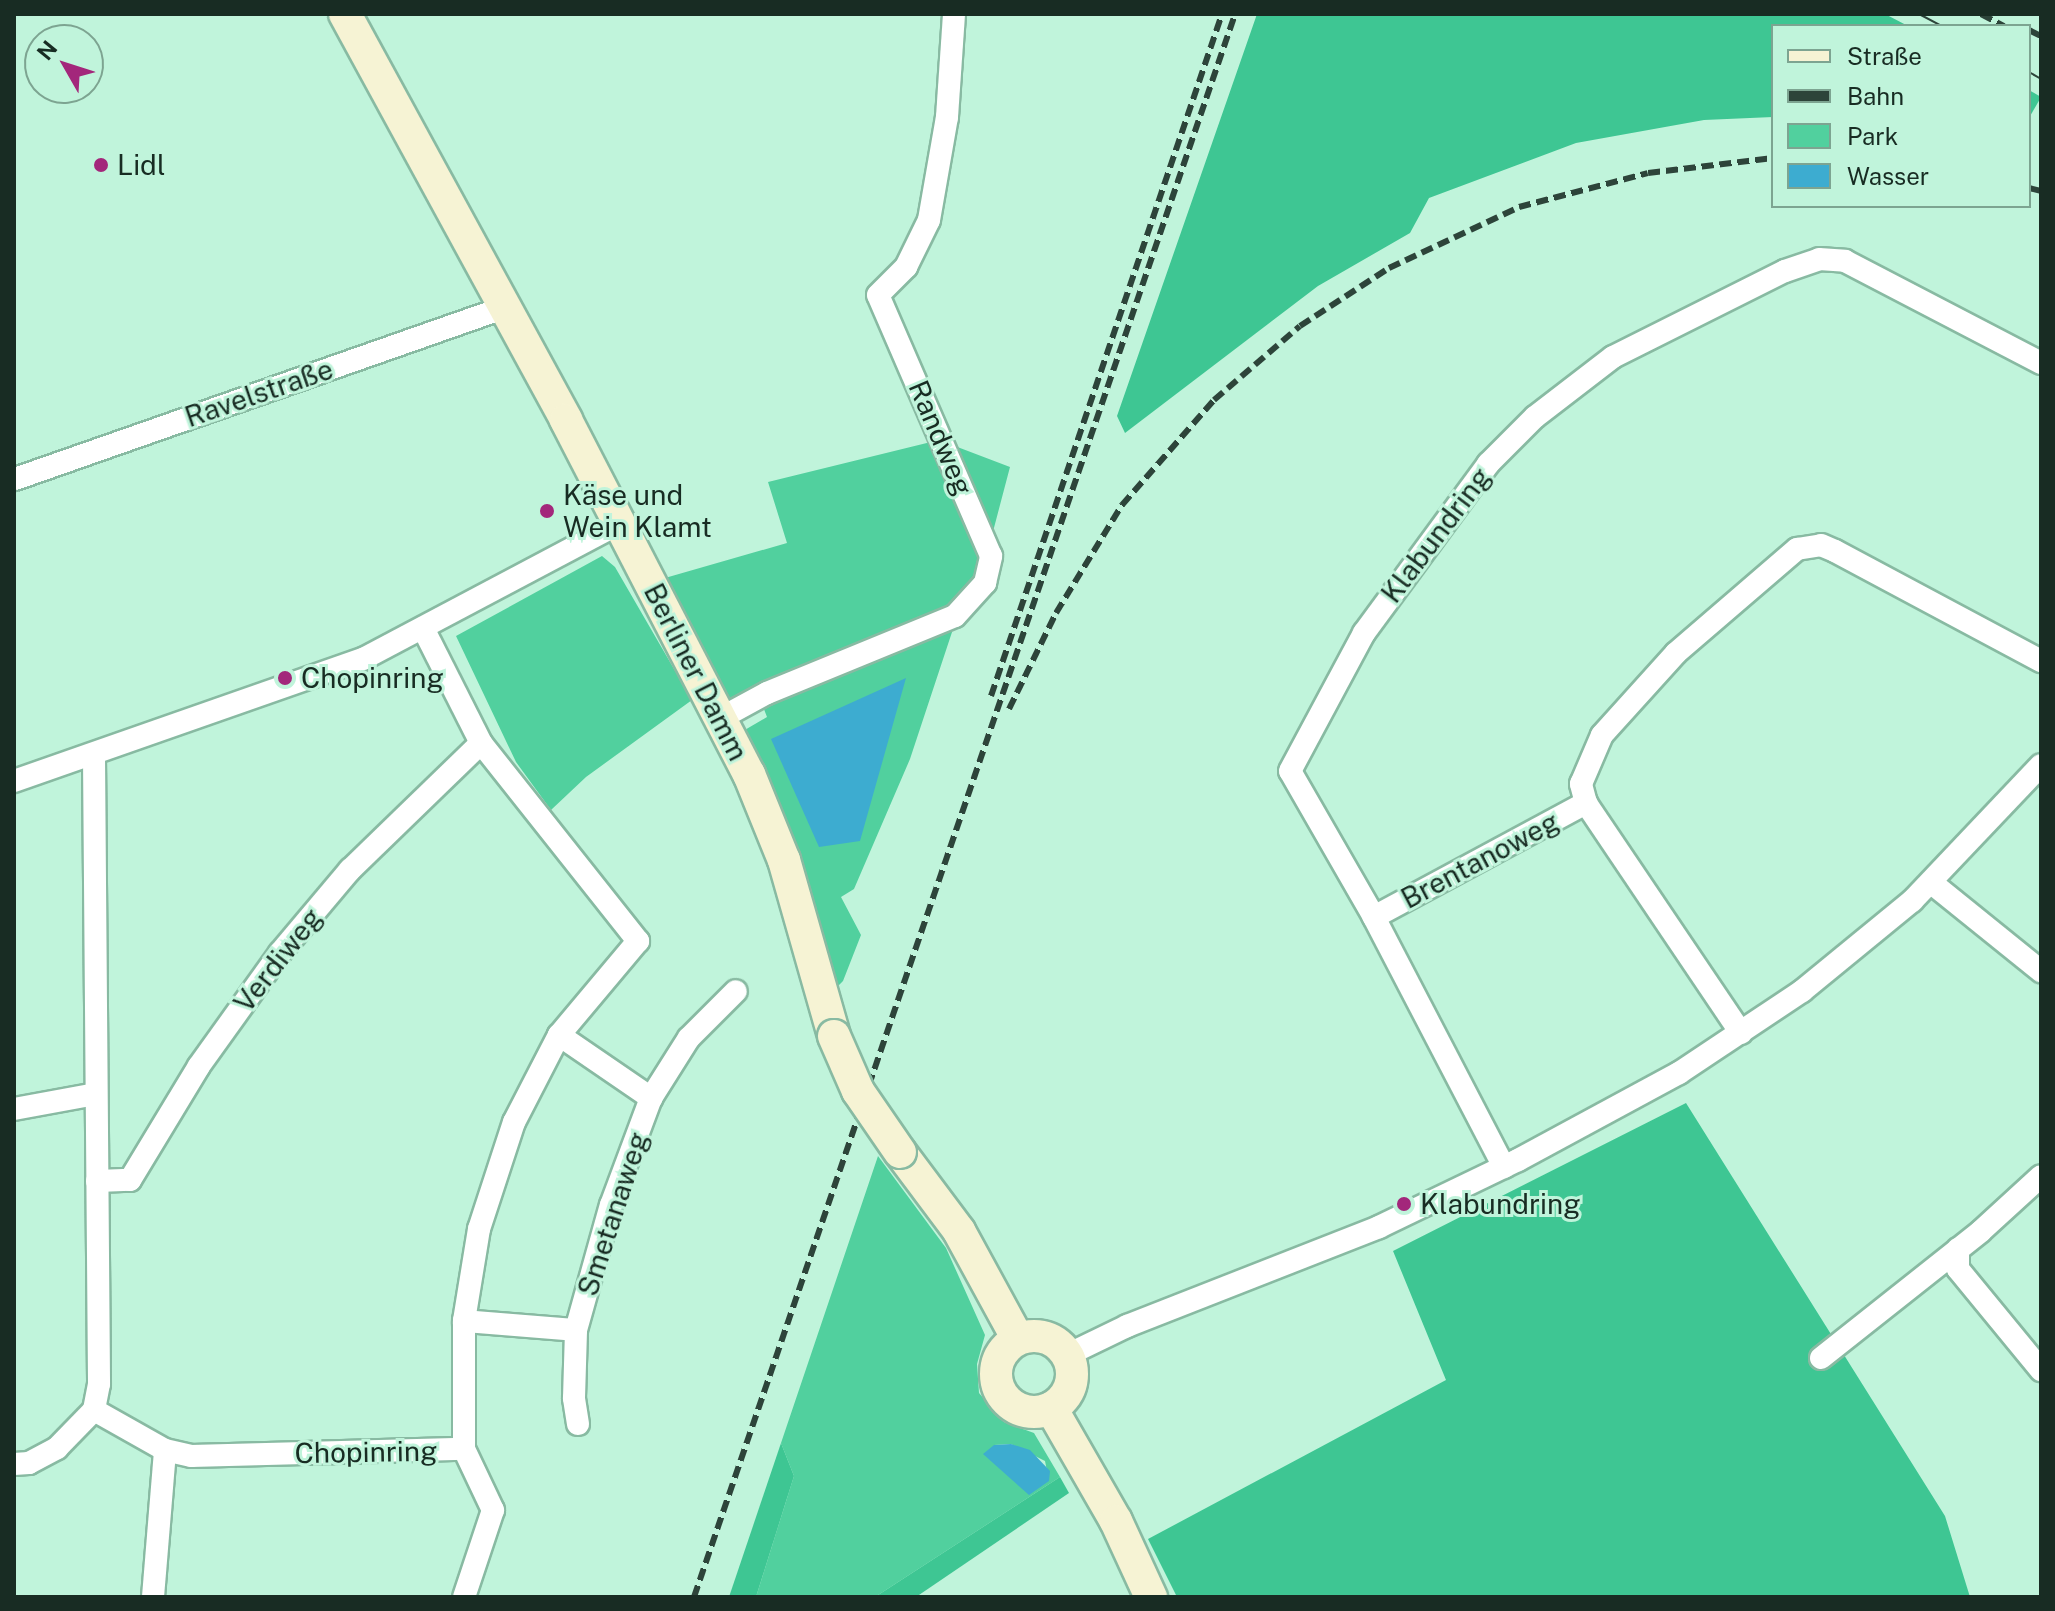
<!DOCTYPE html>
<meta charset="utf-8">
<style>
body{margin:0}
#map{position:relative;width:2055px;height:1611px;overflow:hidden;background:#c0f4db;font-family:"Public Sans",sans-serif}
div>[style]{position:absolute}
[style*='--x']{left:calc(var(--x)*1px);top:calc(var(--y)*1px);width:calc(var(--w)*1px);rotate:calc(var(--a)*1deg)}
.green>*{inset:0;background:#51d09e}
.forest>*{inset:0;background:#3ec693;transform-origin:0 0}
.water>*{inset:0;background:#3dacd0}
.roads{filter:drop-shadow(2px 0 #88baa2) drop-shadow(-2px 0 #88baa2) drop-shadow(0 2px #88baa2) drop-shadow(0 -2px #88baa2)}
.minor>*{height:22px;margin:-11px;padding:0 11px;transform-origin:11px;border-radius:11px;background:#fff}
.secondary>*{height:32px;margin:-16px;padding:0 16px;transform-origin:16px;border-radius:16px;background:#f6f3d4}
.secondary>.ring{margin:-16px;padding:0;box-sizing:content-box;background:none;border:32px solid #f6f3d4;border-radius:50%}
.tram>*{height:2px;margin:-1px;padding:0 1px;transform-origin:1px;border-radius:1px;background:#2d443a}
.rail>*{height:6px;margin-top:-3px;transform-origin:0;background:repeating-linear-gradient(90deg,#2d443a 0 12px,transparent 0 18px)}
.bridges{filter:drop-shadow(2px 0 #88baa2) drop-shadow(-2px 0 #88baa2) drop-shadow(0 2px #88baa2) drop-shadow(0 -2px #88baa2)}
.secondary-bridge>*{height:32px;margin:-16px;padding:0 16px;transform-origin:16px;border-radius:16px;background:#f6f3d4}
.dots>*{width:22px;height:22px;translate:-50% -50%;box-sizing:border-box;border:4px solid #c0f4db;border-radius:50%}
span{translate:-50% -50%;white-space:nowrap;text-align:center;line-height:1.15;-webkit-text-stroke:6px #c0f4db;paint-order:stroke}
.poi-label{font-size:28px;color:#182c23}
.left{translate:0 -50%;text-align:left}
.street-label{font-size:28px;color:#182c23}
.frame{position:absolute;inset:0;border:16px solid #182c23;pointer-events:none}
.legend{position:absolute;left:1771px;top:24px;width:260px;height:184px;box-sizing:border-box;background:#c0f4db;border:2px solid #7da491;margin:0;padding:10px 14px;list-style:none;font-size:24px;color:#182c23}
.legend li{display:flex;align-items:center;gap:16px;height:40px}
.legend b{width:40px;border:2px solid #7da491}
.north{position:absolute;left:24px;top:24px;width:80px;height:80px;box-sizing:border-box;background:#c0f4db;border:2px solid #7da491;border-radius:50%;rotate:309deg;font-size:22px;font-weight:700;line-height:32px;text-align:center;color:#182c23}
.north::after{content:'';display:block;margin:auto;width:28px;height:36px;background:#a3277b;clip-path:polygon(50% 0,100% 100%,50% 72%,0 100%)}
</style>
<div id="map">
<div class="green">
<i style="clip-path:polygon(939px 440px,1010px 467px,985px 562px,965px 598px,729px 702px,665px 578px,787px 543px,768px 482px)"></i>
<i style="clip-path:polygon(602px 556px,615px 567px,692px 700px,586px 777px,551px 810px,516px 762px,456px 636px)"></i>
<i style="clip-path:polygon(956px 620px,910px 759px,854px 889px,841px 897px,861px 935px,843px 981px,834px 990px,743px 731px,767px 717px,762px 704px)"></i>
<i style="clip-path:polygon(evenodd,878px 1156px,946px 1248px,985px 1335px,977px 1364px,979px 1393px,1004px 1422px,1034px 1433px,1060px 1477px,875px 1597px,756px 1597px,794px 1476px,781px 1443px,878px 1156px,1011px 1444px,1045px 1461px,1049px 1481px,994px 1445px,1011px 1444px)"></i>
</div>
<div class="forest">
<i style="clip-path:polygon(1257px 14px,1885px 14px,1908px 26px,1773px 26px,1773px 117px,1704px 120px,1576px 143px,1429px 198px,1410px 233px,1318px 286px,1125px 433px,1117px 416px)"></i>
<i style="left:2029px;top:90px;width:14px;height:77px;rotate:30deg"></i>
<i style="clip-path:polygon(1686px 1103px,1945px 1516px,1970px 1597px,1177px 1597px,1148px 1539px,1446px 1380px,1393px 1251px)"></i>
<i style="clip-path:polygon(781px 1443px,794px 1476px,756px 1597px,729px 1597px)"></i>
<i style="clip-path:polygon(1060px 1477px,1069px 1493px,916px 1597px,875px 1597px)"></i>
</div>
<div class="water">
<i style="clip-path:polygon(906px 678px,860px 841px,819px 847px,771px 739px)"></i>
<i style="clip-path:polygon(1011px 1444px,1030px 1450px,1050px 1471px,1049px 1481px,1029px 1495px,983px 1454px,994px 1445px)"></i>
</div>
<div class="roads">
<div class="minor">
<i style="--x:15;--y:479;--w:517;--a:-19.31"></i>
<i style="--x:424;--y:630;--w:127;--a:63.2"></i>
<i style="--x:481;--y:743;--w:253;--a:51.6"></i>
<i style="--x:638;--y:941;--w:123;--a:130"></i>
<i style="--x:559;--y:1035;--w:98;--a:117.3"></i>
<i style="--x:514;--y:1122;--w:113;--a:108.1"></i>
<i style="--x:479;--y:1229;--w:93;--a:99.3"></i>
<i style="--x:464;--y:1321;--w:128;--a:90"></i>
<i style="--x:464;--y:1449;--w:68;--a:64.6"></i>
<i style="--x:493;--y:1510;--w:92;--a:108.4"></i>
<i style="--x:721;--y:718;--w:52;--a:-28.5"></i>
<i style="--x:767;--y:693;--w:203;--a:-22.3"></i>
<i style="--x:955;--y:616;--w:45;--a:-47.7"></i>
<i style="--x:985;--y:583;--w:28;--a:-77"></i>
<i style="--x:991;--y:556;--w:284;--a:-113.4"></i>
<i style="--x:878;--y:295;--w:40;--a:-45"></i>
<i style="--x:906;--y:267;--w:52;--a:-63.9"></i>
<i style="--x:929;--y:220;--w:105;--a:-80.1"></i>
<i style="--x:947;--y:117;--w:103;--a:-86.1"></i>
<i style="--x:94;--y:757;--w:627;--a:89.54"></i>
<i style="--x:99;--y:1384;--w:26;--a:101"></i>
<i style="--x:14;--y:781;--w:370;--a:-19.3"></i>
<i style="--x:363;--y:659;--w:289;--a:-27.9"></i>
<i style="--x:1933;--y:884;--w:139;--a:38.9"></i>
<i style="--x:1374;--y:917;--w:241;--a:-28.3"></i>
<i style="--x:1741;--y:1033;--w:277;--a:-124"></i>
<i style="--x:1586;--y:803;--w:20;--a:-105"></i>
<i style="--x:1581;--y:784;--w:53;--a:-66.8"></i>
<i style="--x:1602;--y:735;--w:110;--a:-47.9"></i>
<i style="--x:1676;--y:653;--w:160;--a:-40.7"></i>
<i style="--x:1797;--y:549;--w:24;--a:-9"></i>
<i style="--x:1821;--y:545;--w:15;--a:23"></i>
<i style="--x:1835;--y:551;--w:234;--a:28.1"></i>
<i style="--x:559;--y:1035;--w:112;--a:34.4"></i>
<i style="--x:14;--y:1109;--w:83;--a:-10.4"></i>
<i style="--x:1504;--y:1167;--w:282;--a:-117.5"></i>
<i style="--x:1374;--y:917;--w:168;--a:-119.9"></i>
<i style="--x:1290;--y:771;--w:157;--a:-61.8"></i>
<i style="--x:1364;--y:633;--w:210;--a:-53.7"></i>
<i style="--x:1488;--y:464;--w:66;--a:-45"></i>
<i style="--x:1535;--y:417;--w:98;--a:-37.6"></i>
<i style="--x:1613;--y:357;--w:192;--a:-26.6"></i>
<i style="--x:1785;--y:271;--w:36;--a:-19"></i>
<i style="--x:1819;--y:259;--w:26;--a:4"></i>
<i style="--x:1845;--y:261;--w:221;--a:27.5"></i>
<i style="--x:97;--y:1181;--w:33;--a:-2"></i>
<i style="--x:130;--y:1180;--w:133;--a:-58.8"></i>
<i style="--x:199;--y:1066;--w:139;--a:-54.4"></i>
<i style="--x:280;--y:953;--w:109;--a:-49.9"></i>
<i style="--x:350;--y:870;--w:182;--a:-44.1"></i>
<i style="--x:1958;--y:1249;--w:20;--a:90"></i>
<i style="--x:1958;--y:1269;--w:131;--a:50.6"></i>
<i style="--x:464;--y:1321;--w:112;--a:4.6"></i>
<i style="--x:1067;--y:1355;--w:67;--a:-25.8"></i>
<i style="--x:1127;--y:1326;--w:271;--a:-21.4"></i>
<i style="--x:1379;--y:1227;--w:154;--a:-25.7"></i>
<i style="--x:1518;--y:1160;--w:183;--a:-28.4"></i>
<i style="--x:1679;--y:1073;--w:148;--a:-33.7"></i>
<i style="--x:1802;--y:991;--w:142;--a:-39.3"></i>
<i style="--x:1912;--y:901;--w:187;--a:-46.5"></i>
<i style="--x:1821;--y:1358;--w:204;--a:-38.4"></i>
<i style="--x:1981;--y:1231;--w:81;--a:-42.5"></i>
<i style="--x:94;--y:1410;--w:81;--a:29.4"></i>
<i style="--x:165;--y:1450;--w:27;--a:13"></i>
<i style="--x:191;--y:1456;--w:273;--a:-1.5"></i>
<i style="--x:578;--y:1424;--w:26;--a:-99"></i>
<i style="--x:574;--y:1398;--w:68;--a:-88.3"></i>
<i style="--x:576;--y:1330;--w:130;--a:-74.4"></i>
<i style="--x:611;--y:1205;--w:114;--a:-69.5"></i>
<i style="--x:651;--y:1098;--w:71;--a:-57.7"></i>
<i style="--x:689;--y:1038;--w:66;--a:-45"></i>
<i style="--x:14;--y:1464;--w:15;--a:-4"></i>
<i style="--x:29;--y:1463;--w:32;--a:-28"></i>
<i style="--x:57;--y:1448;--w:53;--a:-45.8"></i>
<i style="--x:153;--y:1597;--w:147;--a:-85.3"></i>
</div>
<div class="secondary">
<i style="--x:345;--y:14;--w:462;--a:61.4"></i>
<i style="--x:566;--y:420;--w:399;--a:62.7"></i>
<i style="--x:749;--y:774;--w:93;--a:67.9"></i>
<i style="--x:784;--y:860;--w:183;--a:74.1"></i>
<i style="--x:900;--y:1152;--w:99;--a:53.2"></i>
<i style="--x:959;--y:1231;--w:123;--a:61.4"></i>
<i class="ring" style="left:996px;top:1336px;width:44px;height:44px"></i>
<i style="--x:1051;--y:1408;--w:130;--a:60.1"></i>
<i style="--x:1116;--y:1521;--w:84;--a:65.3"></i>
</div>
</div>
<div class="tram">
<i style="--x:1919;--y:14;--w:26;--a:28"></i>
<i style="--x:2029;--y:72;--w:14;--a:30"></i>
</div>
<div class="rail">
<i style="--x:1981;--y:14;--w:26;--a:28"></i>
<i style="--x:2029;--y:30;--w:13;--a:27"></i>
<i style="--x:2029;--y:188;--w:12;--a:14"></i>
<i style="--x:991;--y:696;--w:720;--a:-71.29"></i>
<i style="--x:1009;--y:709;--w:107;--a:-63.9"></i>
<i style="--x:1056;--y:613;--w:127;--a:-58.6"></i>
<i style="--x:1122;--y:505;--w:140;--a:-48.8"></i>
<i style="--x:1214;--y:400;--w:113;--a:-40.7"></i>
<i style="--x:1300;--y:326;--w:106;--a:-33.1"></i>
<i style="--x:1389;--y:268;--w:144;--a:-25.1"></i>
<i style="--x:1519;--y:207;--w:133;--a:-14.8"></i>
<i style="--x:1648;--y:173;--w:126;--a:-6.8"></i>
<i style="--x:694;--y:1597;--w:1673;--a:-71.13"></i>
</div>
<div class="bridges">
<div class="secondary-bridge">
<i style="--x:834;--y:1036;--w:60;--a:66.4"></i>
<i style="--x:858;--y:1091;--w:74;--a:55.5"></i>
</div>
</div>
<div class="dots">
<i style="left:101px;top:165px;background:#a3277b"></i>
<i style="left:547px;top:511px;background:#a3277b"></i>
<i style="left:285px;top:678px;background:#a3277b"></i>
<i style="left:1404px;top:1204px;background:#a3277b"></i>
</div>
<div class="poi-label">
<span class="left" style="left:117px;top:165px">Lidl</span>
<span class="left" style="left:563px;top:511px">Käse und<br>Wein Klamt</span>
<span class="left" style="left:301px;top:678px">Chopinring</span>
<span class="left" style="left:1420px;top:1204px">Klabundring</span>
</div>
<div class="street-label">
<span style="left:259px;top:393px;rotate:-19deg">Ravelstraße</span>
<span style="left:941px;top:438px;rotate:67deg">Randweg</span>
<span style="left:1436px;top:535px;rotate:-53deg">Klabundring</span>
<span style="left:696px;top:672px;rotate:63deg">Berliner Damm</span>
<span style="left:1480px;top:860px;rotate:-28deg">Brentanoweg</span>
<span style="left:278px;top:960px;rotate:-52deg">Verdiweg</span>
<span style="left:613px;top:1214px;rotate:-72deg">Smetanaweg</span>
<span style="left:366px;top:1452px;rotate:-1deg">Chopinring</span>
</div>
<div class="frame"></div>
<ul class="legend">
<li><b style="height:10px;background:#f6f3d4"></b>Straße</li>
<li><b style="height:10px;background:#2d443a"></b>Bahn</li>
<li><b style="height:22px;background:#51d09e"></b>Park</li>
<li><b style="height:22px;background:#3dacd0"></b>Wasser</li>
</ul>
<div class="north">N</div>
</div>
